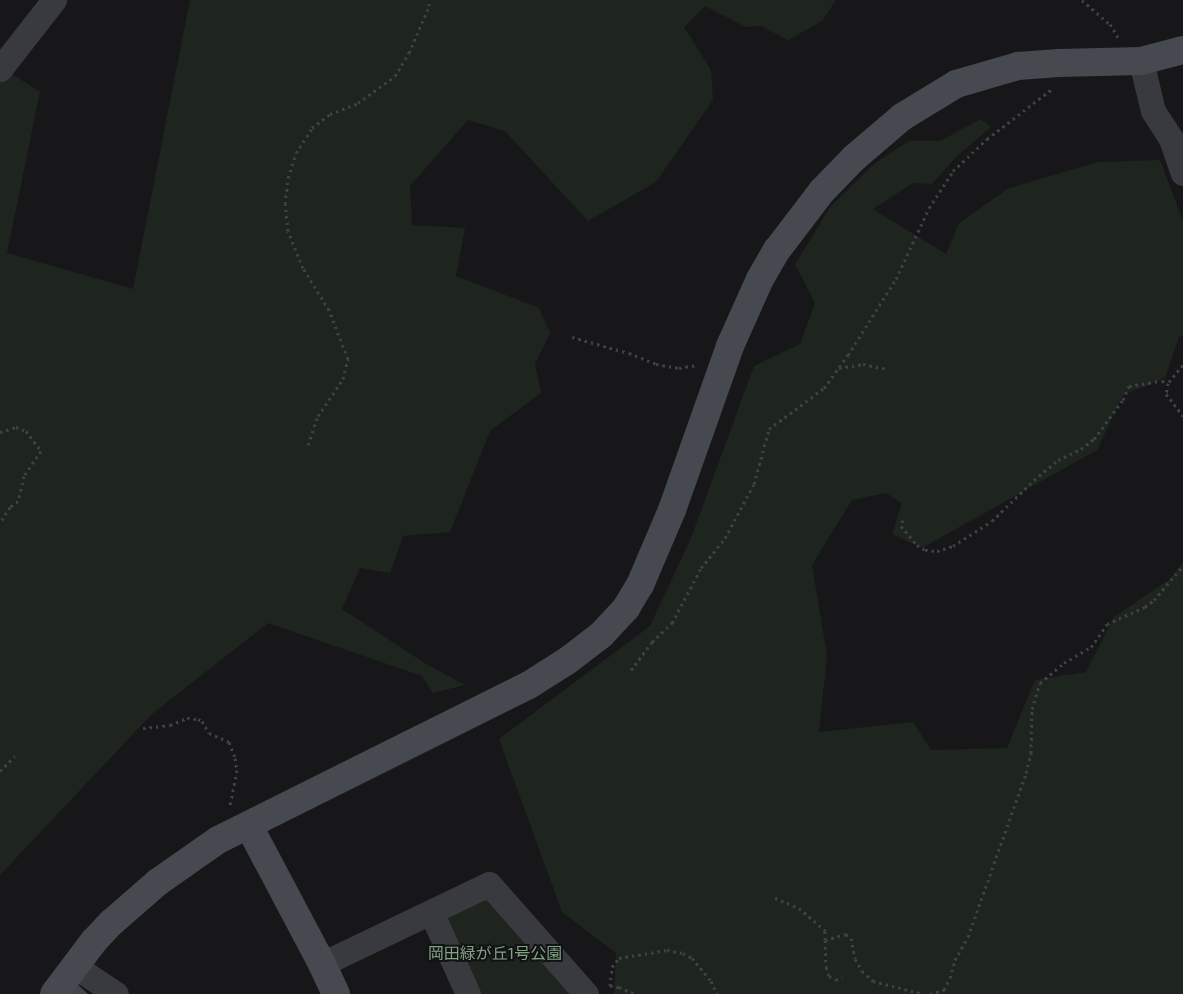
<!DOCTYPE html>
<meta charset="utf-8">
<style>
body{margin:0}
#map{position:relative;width:1183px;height:994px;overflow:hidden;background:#17171a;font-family:"Exo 2","Noto Sans JP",sans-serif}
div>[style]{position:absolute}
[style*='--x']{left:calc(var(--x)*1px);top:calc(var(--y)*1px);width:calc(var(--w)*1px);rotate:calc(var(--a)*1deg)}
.green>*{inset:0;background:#1d251e}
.building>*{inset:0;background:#44454a}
.path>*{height:3px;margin-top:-1.5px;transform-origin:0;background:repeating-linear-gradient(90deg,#3e4146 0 2.5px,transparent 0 6.5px)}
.street>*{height:25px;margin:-12.5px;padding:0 12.5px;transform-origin:12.5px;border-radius:12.5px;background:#383a3f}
.secondary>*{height:28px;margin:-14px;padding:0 14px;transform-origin:14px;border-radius:14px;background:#46494f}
span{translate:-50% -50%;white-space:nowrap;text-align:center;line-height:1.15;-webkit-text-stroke:4px #121215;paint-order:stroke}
.park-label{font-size:16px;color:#81a482}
</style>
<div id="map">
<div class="green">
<i style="clip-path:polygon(190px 0,836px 0,822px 21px,788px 40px,761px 26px,746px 27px,705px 6px,684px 27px,711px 70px,713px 100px,656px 182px,588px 221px,505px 131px,468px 120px,410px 186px,412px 225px,465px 228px,456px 276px,539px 308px,550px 333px,535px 364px,541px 393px,490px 431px,450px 532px,403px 536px,390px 573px,360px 568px,342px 609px,426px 664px,465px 685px,433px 693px,422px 676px,268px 623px,152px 714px,0 875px,0 66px,40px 92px,7px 253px,133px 289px)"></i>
<i style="clip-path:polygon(981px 119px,991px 127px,957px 156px,932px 184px,913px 183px,873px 209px,946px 254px,959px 223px,1009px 188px,1099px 162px,1160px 160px,1183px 221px,1183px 336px,1179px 337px,1165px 378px,1123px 395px,1097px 450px,922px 548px,892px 534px,902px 503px,886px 493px,852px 500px,812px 565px,827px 656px,819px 732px,913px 722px,931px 750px,1007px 748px,1035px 680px,1086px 672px,1114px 617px,1170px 579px,1183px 562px,1183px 994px,614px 994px,616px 953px,562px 912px,499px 739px,650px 626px,691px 538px,754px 366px,800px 344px,815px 303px,795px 264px,831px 206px,875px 163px,909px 141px,940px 141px)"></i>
<i style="clip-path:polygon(489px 884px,586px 994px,468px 994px,431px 912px)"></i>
</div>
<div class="building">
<i style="clip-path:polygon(76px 983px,88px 994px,68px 994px)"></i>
</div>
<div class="path">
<i style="--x:1082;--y:0;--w:37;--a:41"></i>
<i style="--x:1110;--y:24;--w:17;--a:59"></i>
<i style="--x:572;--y:337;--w:59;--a:15.7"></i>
<i style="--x:629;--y:353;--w:29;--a:22"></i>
<i style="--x:656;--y:364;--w:23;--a:10"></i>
<i style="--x:679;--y:368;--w:19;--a:-9"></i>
<i style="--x:1183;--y:365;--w:23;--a:130"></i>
<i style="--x:1168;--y:383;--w:11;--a:100"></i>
<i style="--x:1166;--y:394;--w:28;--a:52"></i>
<i style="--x:839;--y:368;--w:24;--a:-9"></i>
<i style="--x:863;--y:364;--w:25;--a:12"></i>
<i style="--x:0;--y:432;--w:17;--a:-17"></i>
<i style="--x:16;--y:427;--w:11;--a:22"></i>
<i style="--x:26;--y:431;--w:25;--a:53"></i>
<i style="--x:41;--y:451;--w:30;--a:124"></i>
<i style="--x:24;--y:476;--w:26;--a:103"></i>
<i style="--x:18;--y:501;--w:10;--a:143"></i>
<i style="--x:10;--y:507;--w:19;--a:122"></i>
<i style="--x:308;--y:445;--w:31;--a:-71"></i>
<i style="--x:318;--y:416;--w:45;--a:-56"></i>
<i style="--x:343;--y:379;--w:21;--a:-76"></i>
<i style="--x:348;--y:359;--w:53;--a:-111.2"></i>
<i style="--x:329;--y:310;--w:49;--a:-121.8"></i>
<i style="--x:303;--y:268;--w:40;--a:-112"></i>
<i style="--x:288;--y:231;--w:27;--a:-96"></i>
<i style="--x:285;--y:204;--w:26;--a:-83"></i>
<i style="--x:288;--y:178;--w:26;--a:-72"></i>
<i style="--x:296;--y:153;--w:30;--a:-57"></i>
<i style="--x:312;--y:128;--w:23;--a:-38"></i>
<i style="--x:330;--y:114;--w:30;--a:-21"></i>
<i style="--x:358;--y:103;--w:46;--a:-36.1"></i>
<i style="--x:395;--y:76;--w:27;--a:-59"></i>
<i style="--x:409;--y:53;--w:51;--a:-66.9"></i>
<i style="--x:429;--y:6;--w:6;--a:-90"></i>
<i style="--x:903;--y:520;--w:6;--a:108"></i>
<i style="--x:901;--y:526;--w:25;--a:50"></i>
<i style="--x:917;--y:545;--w:9;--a:32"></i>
<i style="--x:925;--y:550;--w:12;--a:5"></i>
<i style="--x:937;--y:551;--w:17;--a:-17"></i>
<i style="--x:953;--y:546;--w:46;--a:-32.7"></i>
<i style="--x:992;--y:521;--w:59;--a:-44.3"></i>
<i style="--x:1034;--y:480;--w:31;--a:-40"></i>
<i style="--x:1058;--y:460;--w:25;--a:-26"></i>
<i style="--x:1081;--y:449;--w:16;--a:-38"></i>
<i style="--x:1094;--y:439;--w:49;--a:-53.4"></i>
<i style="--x:1123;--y:400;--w:15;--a:-67"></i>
<i style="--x:1129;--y:386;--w:33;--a:-9"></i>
<i style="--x:1162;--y:381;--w:6;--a:18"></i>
<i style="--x:631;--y:670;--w:35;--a:-53"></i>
<i style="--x:652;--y:642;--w:28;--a:-44"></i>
<i style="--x:672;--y:623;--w:62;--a:-62.2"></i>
<i style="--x:701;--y:568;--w:38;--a:-51"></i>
<i style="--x:725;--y:538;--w:61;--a:-61.8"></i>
<i style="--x:754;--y:484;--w:57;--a:-74.7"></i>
<i style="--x:769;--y:429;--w:69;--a:-36.7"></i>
<i style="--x:824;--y:388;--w:41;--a:-54"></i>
<i style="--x:848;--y:355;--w:90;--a:-57.7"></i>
<i style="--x:896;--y:279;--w:78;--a:-65.1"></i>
<i style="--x:929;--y:208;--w:44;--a:-57"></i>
<i style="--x:953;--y:171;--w:47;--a:-43.3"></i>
<i style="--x:987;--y:139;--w:82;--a:-37.6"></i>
<i style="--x:143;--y:728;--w:27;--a:-6"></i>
<i style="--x:170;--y:725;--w:18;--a:-22"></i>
<i style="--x:187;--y:718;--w:11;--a:5"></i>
<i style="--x:198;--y:719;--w:4;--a:27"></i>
<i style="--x:202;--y:721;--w:14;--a:60"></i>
<i style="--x:209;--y:733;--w:22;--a:24"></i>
<i style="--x:229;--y:742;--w:17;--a:69"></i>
<i style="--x:235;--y:758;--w:12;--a:81"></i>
<i style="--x:237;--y:770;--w:38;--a:101"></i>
<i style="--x:0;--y:771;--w:21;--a:-45"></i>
<i style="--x:775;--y:898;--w:26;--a:23"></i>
<i style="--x:799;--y:908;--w:35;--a:41"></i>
<i style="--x:825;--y:931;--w:9;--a:90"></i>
<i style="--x:825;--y:940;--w:22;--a:-16"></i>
<i style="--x:846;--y:934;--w:6;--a:39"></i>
<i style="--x:851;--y:938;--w:21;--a:79"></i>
<i style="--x:855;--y:959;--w:14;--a:60"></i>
<i style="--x:862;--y:971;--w:15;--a:42"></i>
<i style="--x:873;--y:981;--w:53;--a:14.3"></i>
<i style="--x:825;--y:940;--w:27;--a:88"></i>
<i style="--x:826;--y:967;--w:9;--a:72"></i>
<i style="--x:829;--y:976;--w:8;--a:30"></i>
<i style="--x:836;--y:980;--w:7;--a:-27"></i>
<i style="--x:610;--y:986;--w:19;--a:-84"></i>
<i style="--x:612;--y:967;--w:11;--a:-52"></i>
<i style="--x:619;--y:958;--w:49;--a:-9.5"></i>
<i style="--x:667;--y:950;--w:16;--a:11"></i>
<i style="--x:683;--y:953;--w:10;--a:29"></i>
<i style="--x:692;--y:958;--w:30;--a:50"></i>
<i style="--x:711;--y:981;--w:14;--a:65"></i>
<i style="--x:610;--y:986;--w:9;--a:6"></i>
<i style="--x:619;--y:987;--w:17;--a:24"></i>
<i style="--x:930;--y:994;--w:15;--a:-16"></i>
<i style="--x:944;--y:990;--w:13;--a:-63"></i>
<i style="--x:950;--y:978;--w:19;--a:-74"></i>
<i style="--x:955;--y:960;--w:26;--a:-61"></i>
<i style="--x:968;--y:937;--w:174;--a:-70.5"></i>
<i style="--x:1026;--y:773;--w:21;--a:-76"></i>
<i style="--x:1031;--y:753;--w:44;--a:-88.7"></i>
<i style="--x:1032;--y:709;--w:27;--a:-73"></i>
<i style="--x:1040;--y:683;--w:31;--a:-40"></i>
<i style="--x:1064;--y:663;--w:31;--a:-31"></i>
<i style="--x:1091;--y:647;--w:28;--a:-55"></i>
<i style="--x:1107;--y:624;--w:42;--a:-24.1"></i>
<i style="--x:1145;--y:607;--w:11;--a:-38"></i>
<i style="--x:1154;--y:600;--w:45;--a:-49.5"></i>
</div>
<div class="street">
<i style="--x:1141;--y:61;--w:51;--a:76.5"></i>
<i style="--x:1153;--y:111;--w:33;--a:57"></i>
<i style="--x:1171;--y:139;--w:36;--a:71"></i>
<i style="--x:0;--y:69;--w:88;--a:-52"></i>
<i style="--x:431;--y:912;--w:90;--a:65.7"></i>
<i style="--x:322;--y:964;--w:185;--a:-25.6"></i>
<i style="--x:489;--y:884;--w:147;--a:48.6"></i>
<i style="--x:76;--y:967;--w:48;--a:34"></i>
</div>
<div class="secondary">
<i style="--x:249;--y:826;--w:156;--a:62.1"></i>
<i style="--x:322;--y:964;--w:33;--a:65"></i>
<i style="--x:54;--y:994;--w:66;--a:-53"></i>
<i style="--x:94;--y:941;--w:25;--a:-47"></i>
<i style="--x:111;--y:923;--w:62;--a:-41.1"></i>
<i style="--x:158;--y:882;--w:73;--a:-35"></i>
<i style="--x:218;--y:840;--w:347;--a:-26.5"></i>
<i style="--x:529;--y:685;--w:45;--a:-32.3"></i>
<i style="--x:567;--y:661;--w:43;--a:-37.4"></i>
<i style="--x:601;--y:635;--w:37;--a:-47"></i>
<i style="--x:626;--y:608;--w:27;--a:-59"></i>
<i style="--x:640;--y:585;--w:82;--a:-66.9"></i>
<i style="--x:672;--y:510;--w:174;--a:-70.5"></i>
<i style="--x:730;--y:346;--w:73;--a:-65.9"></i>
<i style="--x:760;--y:279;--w:34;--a:-60"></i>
<i style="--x:777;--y:250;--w:74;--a:-52.7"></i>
<i style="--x:822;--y:191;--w:46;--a:-45.9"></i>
<i style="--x:854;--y:158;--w:63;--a:-40.5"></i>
<i style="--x:902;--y:117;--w:63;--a:-31.4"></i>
<i style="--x:956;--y:84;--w:65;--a:-16.2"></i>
<i style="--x:1018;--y:66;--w:41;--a:-4.2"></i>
<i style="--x:1059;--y:63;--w:82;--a:-1.4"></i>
<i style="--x:1141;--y:61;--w:43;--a:-14.7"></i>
</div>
<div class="park-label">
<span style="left:495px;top:953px">岡田緑が丘1号公園</span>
</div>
</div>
